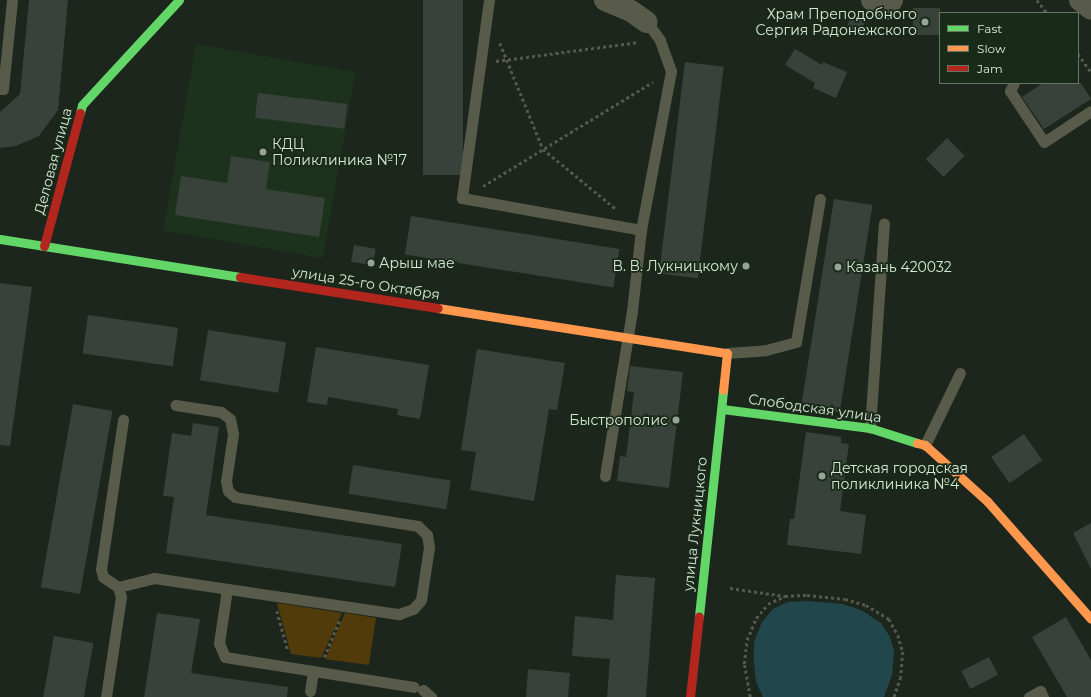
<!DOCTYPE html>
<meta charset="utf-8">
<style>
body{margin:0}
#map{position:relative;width:1091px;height:697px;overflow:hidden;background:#1c261c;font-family:Montserrat,sans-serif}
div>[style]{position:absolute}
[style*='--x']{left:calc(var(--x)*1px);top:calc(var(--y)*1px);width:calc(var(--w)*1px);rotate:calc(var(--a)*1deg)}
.built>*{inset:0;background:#1d321c;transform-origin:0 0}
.green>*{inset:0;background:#523b0b}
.water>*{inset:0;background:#21474d}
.building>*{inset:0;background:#38423b;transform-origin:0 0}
.path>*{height:2.5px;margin-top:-1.25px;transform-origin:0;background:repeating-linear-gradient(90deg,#55584a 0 3px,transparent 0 6px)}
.lane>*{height:11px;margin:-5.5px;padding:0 5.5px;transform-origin:5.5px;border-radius:5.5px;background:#585b49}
.street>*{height:22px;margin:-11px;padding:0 11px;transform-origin:11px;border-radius:11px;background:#585b49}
.fast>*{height:9px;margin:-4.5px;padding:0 4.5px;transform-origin:4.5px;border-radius:4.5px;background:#63d668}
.slow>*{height:9px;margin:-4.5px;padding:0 4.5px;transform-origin:4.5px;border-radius:4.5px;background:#ff974d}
.jam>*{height:9px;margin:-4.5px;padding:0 4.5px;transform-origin:4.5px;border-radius:4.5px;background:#b3261e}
.dots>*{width:11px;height:11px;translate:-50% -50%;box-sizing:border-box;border:2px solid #182a18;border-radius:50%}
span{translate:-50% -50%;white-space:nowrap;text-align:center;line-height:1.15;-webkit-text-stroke:3.5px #182a18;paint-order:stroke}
.poi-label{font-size:14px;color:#dae5d9}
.right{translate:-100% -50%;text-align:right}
.left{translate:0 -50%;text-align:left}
.street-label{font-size:14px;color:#dae5d9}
.legend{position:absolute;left:939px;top:12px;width:140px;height:72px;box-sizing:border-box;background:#182a18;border:1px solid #667565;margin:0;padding:5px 7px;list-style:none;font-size:12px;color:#dae5d9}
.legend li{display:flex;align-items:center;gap:8px;height:20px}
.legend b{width:20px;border:1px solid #667565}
</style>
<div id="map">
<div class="built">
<i style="left:196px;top:44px;width:162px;height:189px;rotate:10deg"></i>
</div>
<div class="green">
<i style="clip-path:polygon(277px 603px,342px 613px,321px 658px,291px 654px)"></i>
<i style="clip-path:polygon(345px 613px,376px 618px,369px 665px,325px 659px)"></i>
</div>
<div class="water">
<i style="clip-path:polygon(808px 601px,842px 604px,861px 610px,881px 623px,890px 637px,894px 652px,892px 675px,884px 697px,763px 697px,756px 682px,754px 663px,754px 642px,762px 622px,773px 609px,788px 602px)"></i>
</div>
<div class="building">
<i style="clip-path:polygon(29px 0,68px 0,58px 110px,39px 136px,16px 146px,0 148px,0 112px,20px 94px)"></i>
<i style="left:423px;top:0;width:40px;height:175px"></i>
<i style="left:940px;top:8px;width:27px;height:27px;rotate:90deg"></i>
<i style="left:851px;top:16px;width:15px;height:15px;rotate:20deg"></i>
<i style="clip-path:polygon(795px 49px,822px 65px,823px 62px,847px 72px,836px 98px,813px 88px,815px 83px,785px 65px)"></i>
<i style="left:685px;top:62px;width:39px;height:213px;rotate:7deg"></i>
<i style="clip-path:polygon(1043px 83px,1081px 83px,1091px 99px,1044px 129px,1022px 97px)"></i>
<i style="left:258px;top:93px;width:90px;height:25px;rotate:7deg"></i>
<i style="left:947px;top:138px;width:25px;height:30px;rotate:45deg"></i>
<i style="clip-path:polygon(231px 156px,270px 162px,266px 189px,325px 198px,319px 237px,175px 215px,181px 176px,227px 183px)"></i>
<i style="left:834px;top:199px;width:39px;height:210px;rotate:9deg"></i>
<i style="left:411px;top:216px;width:211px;height:39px;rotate:9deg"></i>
<i style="left:354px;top:245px;width:22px;height:17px;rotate:10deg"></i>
<i style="clip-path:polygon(0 283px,32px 287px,10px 446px,0 445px)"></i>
<i style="left:88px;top:315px;width:91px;height:39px;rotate:8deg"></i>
<i style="left:208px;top:330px;width:79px;height:51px;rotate:9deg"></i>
<i style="clip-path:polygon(316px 347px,429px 365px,420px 419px,397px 415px,398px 409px,328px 397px,327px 405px,307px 402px)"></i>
<i style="clip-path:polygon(477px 349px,565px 363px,557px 410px,549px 409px,534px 501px,470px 490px,476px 452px,461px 450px)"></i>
<i style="clip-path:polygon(630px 366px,683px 372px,669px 488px,617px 481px,620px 456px,626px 457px,634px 392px,627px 391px)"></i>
<i style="left:73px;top:404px;width:40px;height:186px;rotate:10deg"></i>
<i style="clip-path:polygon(193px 423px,219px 427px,206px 515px,402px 544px,395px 587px,166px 553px,174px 497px,163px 496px,172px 433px,191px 436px)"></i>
<i style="clip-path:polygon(806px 432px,841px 437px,841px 443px,849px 444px,840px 511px,866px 515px,861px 554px,787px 545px,790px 519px,794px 519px)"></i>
<i style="left:1024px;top:434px;width:32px;height:40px;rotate:55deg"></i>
<i style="left:353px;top:465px;width:99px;height:29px;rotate:9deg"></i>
<i style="clip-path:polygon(1091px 523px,1091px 569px,1073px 533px)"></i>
<i style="clip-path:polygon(616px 575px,655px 578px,646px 697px,607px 697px,610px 659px,572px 656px,575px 616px,613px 620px)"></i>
<i style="clip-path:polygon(157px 613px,200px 619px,191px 673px,288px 687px,287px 697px,144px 697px)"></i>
<i style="clip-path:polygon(1066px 617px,1091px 660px,1091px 697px,1067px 697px,1032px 637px)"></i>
<i style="left:54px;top:636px;width:40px;height:62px;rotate:10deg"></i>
<i style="left:989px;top:657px;width:20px;height:31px;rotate:63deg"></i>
<i style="clip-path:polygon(528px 669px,570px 673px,568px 697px,526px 697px)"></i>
</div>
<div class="path">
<i style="--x:1037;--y:0;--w:16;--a:52"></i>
<i style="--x:500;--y:43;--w:114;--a:67.9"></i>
<i style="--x:543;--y:149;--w:94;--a:39.4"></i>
<i style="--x:1078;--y:54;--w:22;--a:54"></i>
<i style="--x:496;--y:61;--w:144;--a:-7.6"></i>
<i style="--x:483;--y:186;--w:199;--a:-31.5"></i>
<i style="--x:730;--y:588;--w:56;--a:8.3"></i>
<i style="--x:277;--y:611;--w:41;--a:74.6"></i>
<i style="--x:324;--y:657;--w:39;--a:-67"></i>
<i style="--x:750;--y:697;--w:34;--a:-100"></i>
<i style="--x:744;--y:664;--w:24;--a:-83"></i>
<i style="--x:747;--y:640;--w:24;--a:-68"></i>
<i style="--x:756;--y:618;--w:18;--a:-49"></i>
<i style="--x:768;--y:604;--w:19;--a:-25"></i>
<i style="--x:785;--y:596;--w:22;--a:-3"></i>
<i style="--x:807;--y:595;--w:38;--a:6"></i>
<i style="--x:845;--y:599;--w:22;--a:16"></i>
<i style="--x:866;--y:605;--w:27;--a:31"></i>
<i style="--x:889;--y:619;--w:18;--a:61"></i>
<i style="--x:898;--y:635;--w:18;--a:74"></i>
<i style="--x:903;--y:652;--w:25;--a:95"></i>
<i style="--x:901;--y:677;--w:21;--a:109"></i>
</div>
<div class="lane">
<i style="--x:489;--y:0;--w:200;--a:97.8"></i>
<i style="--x:462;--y:198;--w:182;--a:10.1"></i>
<i style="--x:1014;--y:83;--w:9;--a:117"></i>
<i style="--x:1010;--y:91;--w:61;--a:56.3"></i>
<i style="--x:1044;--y:142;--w:56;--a:-33.4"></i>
<i style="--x:0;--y:89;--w:3;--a:0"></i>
<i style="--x:3;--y:89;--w:89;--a:-84.2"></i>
<i style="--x:727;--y:353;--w:39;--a:-4"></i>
<i style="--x:766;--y:350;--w:31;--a:-15"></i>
<i style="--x:796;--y:342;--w:145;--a:-80.5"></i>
<i style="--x:870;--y:428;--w:205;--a:-86.1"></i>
<i style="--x:925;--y:445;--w:80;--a:-64.1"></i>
<i style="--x:605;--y:476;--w:167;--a:-80.7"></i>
<i style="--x:632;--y:311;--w:81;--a:-83.7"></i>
<i style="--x:641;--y:230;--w:162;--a:-79.3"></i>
<i style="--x:671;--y:71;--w:33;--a:-110"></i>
<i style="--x:660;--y:40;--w:22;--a:-126"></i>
<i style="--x:118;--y:587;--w:37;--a:-14"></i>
<i style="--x:154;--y:578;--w:248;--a:8.4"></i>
<i style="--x:399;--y:614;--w:15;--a:-20"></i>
<i style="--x:413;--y:609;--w:12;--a:-48"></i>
<i style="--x:421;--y:600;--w:54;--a:-81.4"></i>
<i style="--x:429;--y:547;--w:12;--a:-99"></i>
<i style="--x:427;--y:535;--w:13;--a:-135"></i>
<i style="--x:418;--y:526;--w:185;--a:-171"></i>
<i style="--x:235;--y:497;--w:9;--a:-139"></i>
<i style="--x:228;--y:491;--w:10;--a:-101"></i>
<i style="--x:226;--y:481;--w:48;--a:-81.5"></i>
<i style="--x:233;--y:434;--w:15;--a:-101"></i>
<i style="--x:230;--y:419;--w:11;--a:-142"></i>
<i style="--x:221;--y:412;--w:46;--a:-171.2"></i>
<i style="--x:227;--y:589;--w:55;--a:98.4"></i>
<i style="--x:219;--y:643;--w:15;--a:67"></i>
<i style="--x:225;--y:657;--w:191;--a:9"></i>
<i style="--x:423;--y:690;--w:11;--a:41"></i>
<i style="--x:310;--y:691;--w:19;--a:-81"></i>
<i style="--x:106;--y:697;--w:101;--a:-81.5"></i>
<i style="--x:121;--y:597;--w:10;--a:-107"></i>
<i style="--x:118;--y:587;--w:18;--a:-146"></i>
<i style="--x:103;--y:577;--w:8;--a:-104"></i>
<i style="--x:101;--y:569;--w:151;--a:-81.6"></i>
<i style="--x:1029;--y:697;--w:13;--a:-29"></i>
<i style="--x:1040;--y:691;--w:7;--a:63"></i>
</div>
<div class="street">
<i style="--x:605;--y:0;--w:28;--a:23"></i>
<i style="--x:631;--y:11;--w:19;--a:35"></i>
<i style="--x:872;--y:0;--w:17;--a:33"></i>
<i style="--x:886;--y:9;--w:11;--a:-56"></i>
<i style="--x:1080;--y:0;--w:14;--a:39"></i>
</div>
<div class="fast">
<i style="--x:80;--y:113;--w:8;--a:-76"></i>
<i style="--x:82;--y:105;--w:143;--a:-47.3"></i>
<i style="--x:0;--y:239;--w:243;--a:9"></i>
<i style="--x:722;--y:409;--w:149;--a:7.3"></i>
<i style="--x:870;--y:428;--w:49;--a:17.7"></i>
<i style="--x:699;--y:616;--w:227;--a:-83.9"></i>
</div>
<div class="slow">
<i style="--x:438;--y:308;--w:292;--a:8.9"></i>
<i style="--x:727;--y:353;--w:37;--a:96"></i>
<i style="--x:917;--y:443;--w:8;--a:14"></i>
<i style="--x:925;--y:445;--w:84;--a:42.1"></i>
<i style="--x:987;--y:501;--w:157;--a:48.6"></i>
</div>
<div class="jam">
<i style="--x:44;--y:246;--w:138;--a:-74.9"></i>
<i style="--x:240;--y:277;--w:200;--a:8.9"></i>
<i style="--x:690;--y:697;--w:81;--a:-83.7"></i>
</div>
<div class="dots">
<i style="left:925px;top:22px;background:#98a297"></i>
<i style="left:263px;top:152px;background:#98a297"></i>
<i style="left:371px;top:263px;background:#98a297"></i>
<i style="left:746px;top:266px;background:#98a297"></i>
<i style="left:838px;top:267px;background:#98a297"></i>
<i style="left:676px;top:420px;background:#98a297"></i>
<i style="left:822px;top:476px;background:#98a297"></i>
</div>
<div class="poi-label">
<span class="right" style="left:917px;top:22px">Храм Преподобного<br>Сергия Радонежского</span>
<span class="left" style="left:272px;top:152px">КДЦ<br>Поликлиника №17</span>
<span class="left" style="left:379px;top:263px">Арыш мае</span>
<span class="right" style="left:738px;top:266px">В. В. Лукницкому</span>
<span class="left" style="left:846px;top:267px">Казань 420032</span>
<span class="right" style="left:668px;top:420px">Быстрополис</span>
<span class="left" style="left:831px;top:476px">Детская городская<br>поликлиника №4</span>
</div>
<div class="street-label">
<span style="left:53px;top:161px;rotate:-75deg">Деловая улица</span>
<span style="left:366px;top:283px;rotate:9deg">улица 25-го Октября</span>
<span style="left:815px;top:408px;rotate:8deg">Слободская улица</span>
<span style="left:695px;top:524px;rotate:-84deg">улица Лукницкого</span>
</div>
<ul class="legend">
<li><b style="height:5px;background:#63d668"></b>Fast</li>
<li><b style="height:5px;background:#ff974d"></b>Slow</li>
<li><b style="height:5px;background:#b3261e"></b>Jam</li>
</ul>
</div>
